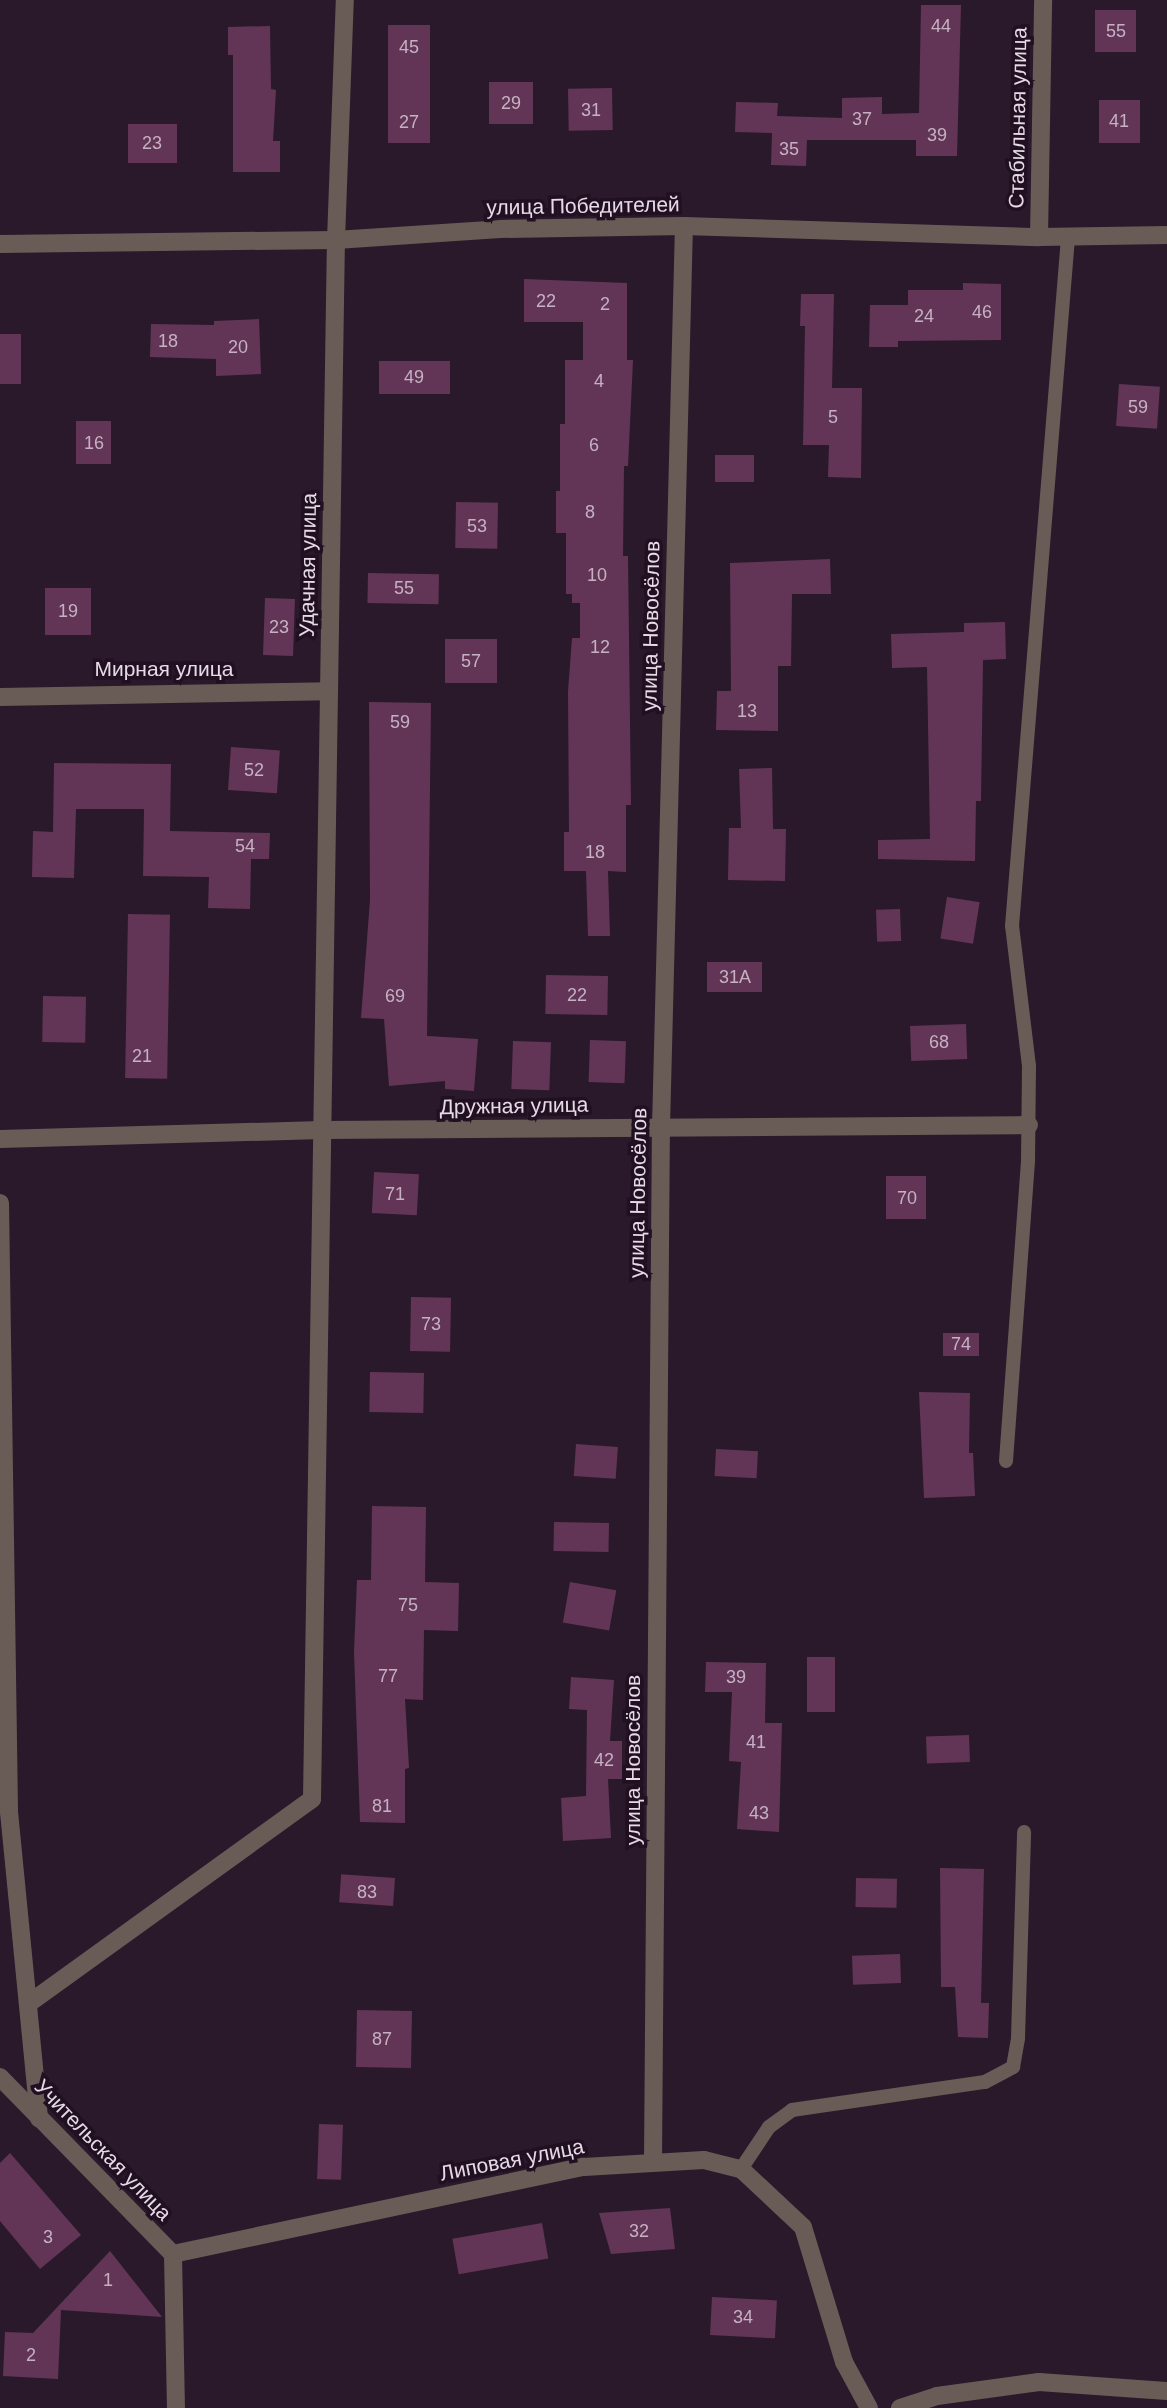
<!DOCTYPE html>
<meta charset="utf-8">
<style>
body{margin:0}
#map{position:relative;width:1167px;height:2408px;overflow:hidden;background:#2a192b;font-family:Arial,sans-serif}
div>[style]{position:absolute}
[style*='--x']{left:calc(var(--x)*1px);top:calc(var(--y)*1px);width:calc(var(--w)*1px);rotate:calc(var(--a)*1deg)}
.building>*{inset:0;background:#623557;transform-origin:0 0}
.lane>*{height:14px;margin:-7px;padding:0 7px;transform-origin:7px;border-radius:7px;background:#695c57}
.street>*{height:18px;margin:-9px;padding:0 9px;transform-origin:9px;border-radius:9px;background:#695c57}
span{translate:-50% -50%;white-space:nowrap;text-align:center;line-height:1.15;-webkit-text-stroke:7px #201021;paint-order:stroke}
.number-label{font-size:18px;color:#c5b1c3}
.number-label span{-webkit-text-stroke-width:0}
.street-label{font-size:21px;color:#e6dae7}
</style>
<div id="map">
<div class="building">
<i style="clip-path:polygon(921px 5px,961px 5px,957px 156px,916px 156px,916px 140px,807px 140px,806px 166px,771px 165px,772px 133px,735px 132px,736px 102px,778px 103px,777px 116px,842px 118px,842px 98px,882px 97px,882px 114px,919px 113px)"></i>
<i style="left:1095px;top:10px;width:41px;height:42px"></i>
<i style="left:388px;top:25px;width:42px;height:118px"></i>
<i style="clip-path:polygon(270px 26px,271px 89px,276px 90px,273px 141px,280px 141px,280px 172px,233px 172px,233px 55px,228px 55px,228px 27px)"></i>
<i style="left:489px;top:82px;width:44px;height:42px"></i>
<i style="left:612px;top:88px;width:42px;height:44px;rotate:89deg"></i>
<i style="left:1099px;top:100px;width:41px;height:43px"></i>
<i style="left:128px;top:124px;width:49px;height:39px"></i>
<i style="clip-path:polygon(524px 279px,627px 283px,627px 360px,633px 360px,628px 466px,624px 466px,623px 556px,628px 556px,631px 805px,626px 805px,626px 872px,608px 871px,610px 936px,588px 936px,586px 871px,564px 871px,564px 832px,569px 832px,568px 691px,572px 638px,580px 638px,580px 603px,572px 603px,572px 594px,566px 594px,566px 533px,556px 533px,556px 491px,560px 491px,560px 424px,565px 424px,565px 360px,583px 360px,583px 322px,524px 322px)"></i>
<i style="clip-path:polygon(963px 283px,1001px 284px,1001px 340px,898px 341px,898px 347px,869px 347px,870px 305px,908px 305px,908px 290px,963px 290px)"></i>
<i style="clip-path:polygon(801px 294px,834px 294px,832px 388px,862px 388px,861px 478px,828px 477px,829px 445px,803px 445px,805px 326px,800px 326px)"></i>
<i style="clip-path:polygon(259px 319px,261px 374px,216px 376px,216px 359px,150px 357px,151px 324px,214px 325px,214px 321px)"></i>
<i style="left:0;top:334px;width:21px;height:50px"></i>
<i style="left:379px;top:361px;width:71px;height:33px"></i>
<i style="left:1119px;top:384px;width:41px;height:42px;rotate:4deg"></i>
<i style="left:111px;top:421px;width:43px;height:35px;rotate:90deg"></i>
<i style="left:715px;top:455px;width:39px;height:27px"></i>
<i style="left:456px;top:502px;width:42px;height:46px;rotate:1deg"></i>
<i style="clip-path:polygon(830px 559px,831px 594px,792px 594px,791px 666px,778px 666px,778px 731px,716px 730px,717px 691px,731px 691px,730px 563px)"></i>
<i style="left:368px;top:573px;width:71px;height:30px;rotate:1deg"></i>
<i style="left:45px;top:588px;width:46px;height:47px"></i>
<i style="left:265px;top:598px;width:30px;height:57px;rotate:2deg"></i>
<i style="clip-path:polygon(1005px 622px,1006px 659px,983px 660px,981px 801px,976px 801px,975px 861px,878px 859px,878px 840px,930px 839px,927px 667px,892px 668px,891px 634px,964px 632px,964px 623px)"></i>
<i style="left:445px;top:639px;width:52px;height:44px"></i>
<i style="clip-path:polygon(369px 702px,431px 703px,427px 1036px,478px 1039px,474px 1091px,445px 1089px,445px 1081px,389px 1086px,384px 1019px,361px 1018px,370px 900px)"></i>
<i style="left:231px;top:747px;width:49px;height:43px;rotate:4deg"></i>
<i style="clip-path:polygon(54px 763px,171px 764px,170px 831px,270px 833px,269px 859px,251px 859px,250px 909px,208px 908px,209px 877px,143px 876px,144px 809px,76px 809px,74px 878px,32px 877px,33px 831px,53px 832px)"></i>
<i style="clip-path:polygon(772px 768px,773px 829px,786px 829px,785px 881px,728px 880px,729px 828px,741px 828px,739px 769px)"></i>
<i style="left:947px;top:897px;width:33px;height:42px;rotate:9deg"></i>
<i style="left:900px;top:909px;width:32px;height:24px;rotate:88deg"></i>
<i style="left:128px;top:914px;width:42px;height:164px;rotate:1deg"></i>
<i style="left:707px;top:962px;width:55px;height:30px"></i>
<i style="left:546px;top:975px;width:62px;height:39px;rotate:1deg"></i>
<i style="left:43px;top:996px;width:43px;height:46px;rotate:1deg"></i>
<i style="left:966px;top:1024px;width:35px;height:56px;rotate:88deg"></i>
<i style="left:590px;top:1040px;width:36px;height:42px;rotate:2deg"></i>
<i style="left:513px;top:1041px;width:38px;height:48px;rotate:2deg"></i>
<i style="left:374px;top:1172px;width:45px;height:41px;rotate:3deg"></i>
<i style="left:886px;top:1176px;width:40px;height:43px"></i>
<i style="left:411px;top:1297px;width:40px;height:54px;rotate:1deg"></i>
<i style="left:943px;top:1333px;width:36px;height:23px"></i>
<i style="left:370px;top:1372px;width:54px;height:40px;rotate:1deg"></i>
<i style="clip-path:polygon(919px 1392px,970px 1393px,969px 1453px,973px 1453px,975px 1496px,924px 1498px)"></i>
<i style="left:576px;top:1444px;width:42px;height:32px;rotate:4deg"></i>
<i style="left:716px;top:1449px;width:42px;height:27px;rotate:3deg"></i>
<i style="clip-path:polygon(372px 1506px,426px 1507px,425px 1582px,459px 1583px,458px 1631px,424px 1630px,423px 1700px,405px 1699px,409px 1768px,405px 1769px,405px 1823px,360px 1822px,354px 1652px,357px 1580px,371px 1580px)"></i>
<i style="left:554px;top:1522px;width:55px;height:29px;rotate:1deg"></i>
<i style="left:570px;top:1582px;width:47px;height:41px;rotate:10deg"></i>
<i style="left:807px;top:1657px;width:28px;height:55px"></i>
<i style="clip-path:polygon(706px 1662px,766px 1663px,765px 1723px,782px 1723px,779px 1832px,737px 1829px,741px 1762px,729px 1761px,732px 1692px,705px 1692px)"></i>
<i style="clip-path:polygon(571px 1677px,614px 1680px,610px 1741px,622px 1741px,622px 1779px,608px 1779px,611px 1838px,563px 1841px,561px 1798px,586px 1796px,587px 1710px,569px 1709px)"></i>
<i style="left:969px;top:1735px;width:27px;height:43px;rotate:88deg"></i>
<i style="clip-path:polygon(940px 1868px,984px 1869px,981px 2003px,989px 2003px,988px 2038px,958px 2037px,955px 1987px,941px 1987px)"></i>
<i style="left:395px;top:1878px;width:28px;height:54px;rotate:94deg"></i>
<i style="left:856px;top:1878px;width:41px;height:29px;rotate:1deg"></i>
<i style="left:900px;top:1954px;width:29px;height:48px;rotate:88deg"></i>
<i style="left:357px;top:2010px;width:55px;height:57px;rotate:1deg"></i>
<i style="left:319px;top:2124px;width:24px;height:55px;rotate:2deg"></i>
<i style="clip-path:polygon(10px 2153px,81px 2235px,40px 2269px,0 2221px,0 2163px)"></i>
<i style="clip-path:polygon(670px 2208px,675px 2249px,611px 2254px,599px 2213px)"></i>
<i style="left:542px;top:2223px;width:36px;height:91px;rotate:80deg"></i>
<i style="clip-path:polygon(110px 2251px,162px 2317px,61px 2310px,58px 2379px,3px 2376px,5px 2332px,33px 2333px)"></i>
<i style="left:712px;top:2297px;width:65px;height:38px;rotate:3deg"></i>
</div>
<div class="lane">
<i style="--x:1006;--y:1461;--w:301;--a:-85.8"></i>
<i style="--x:1028;--y:1161;--w:95;--a:-89.4"></i>
<i style="--x:1029;--y:1066;--w:141;--a:-96.9"></i>
<i style="--x:1012;--y:926;--w:691;--a:-85.35"></i>
<i style="--x:741;--y:2169;--w:50;--a:-56.3"></i>
<i style="--x:769;--y:2127;--w:29;--a:-36"></i>
<i style="--x:792;--y:2110;--w:195;--a:-8.3"></i>
<i style="--x:985;--y:2082;--w:32;--a:-28"></i>
<i style="--x:1013;--y:2067;--w:29;--a:-80"></i>
<i style="--x:1018;--y:2038;--w:206;--a:-88.3"></i>
</div>
<div class="street">
<i style="--x:1039;--y:237;--w:237;--a:-89"></i>
<i style="--x:0;--y:244;--w:336;--a:-0.7"></i>
<i style="--x:336;--y:240;--w:164;--a:-3.8"></i>
<i style="--x:500;--y:229;--w:184;--a:-0.9"></i>
<i style="--x:684;--y:226;--w:355;--a:1.8"></i>
<i style="--x:1039;--y:237;--w:128;--a:-0.9"></i>
<i style="--x:0;--y:697;--w:328;--a:-1"></i>
<i style="--x:0;--y:1139;--w:321;--a:-1.6"></i>
<i style="--x:321;--y:1130;--w:708;--a:-0.4"></i>
<i style="--x:0;--y:1203;--w:609;--a:89.15"></i>
<i style="--x:9;--y:1812;--w:308;--a:84.4"></i>
<i style="--x:28;--y:2004;--w:350;--a:-35.8"></i>
<i style="--x:312;--y:1799;--w:1559;--a:-89.12"></i>
<i style="--x:336;--y:240;--w:240;--a:-87.9"></i>
<i style="--x:0;--y:2077;--w:248;--a:45.7"></i>
<i style="--x:653;--y:2160;--w:1033;--a:-89.56"></i>
<i style="--x:661;--y:1127;--w:901;--a:-88.54"></i>
<i style="--x:173;--y:2254;--w:420;--a:-12"></i>
<i style="--x:584;--y:2167;--w:120;--a:-3.3"></i>
<i style="--x:704;--y:2160;--w:38;--a:14"></i>
<i style="--x:741;--y:2169;--w:85;--a:43.1"></i>
<i style="--x:803;--y:2227;--w:141;--a:73.1"></i>
<i style="--x:844;--y:2362;--w:52;--a:61.5"></i>
<i style="--x:173;--y:2254;--w:154;--a:88.9"></i>
<i style="--x:900;--y:2408;--w:39;--a:-18"></i>
<i style="--x:937;--y:2396;--w:103;--a:-7.8"></i>
<i style="--x:1039;--y:2382;--w:128;--a:4"></i>
</div>
<div class="number-label">
<span style="left:941px;top:26px">44</span>
<span style="left:1116px;top:31px">55</span>
<span style="left:409px;top:47px">45</span>
<span style="left:511px;top:103px">29</span>
<span style="left:591px;top:110px">31</span>
<span style="left:862px;top:119px">37</span>
<span style="left:1119px;top:121px">41</span>
<span style="left:409px;top:122px">27</span>
<span style="left:937px;top:135px">39</span>
<span style="left:152px;top:143px">23</span>
<span style="left:789px;top:149px">35</span>
<span style="left:546px;top:301px">22</span>
<span style="left:605px;top:304px">2</span>
<span style="left:982px;top:312px">46</span>
<span style="left:924px;top:316px">24</span>
<span style="left:168px;top:341px">18</span>
<span style="left:238px;top:347px">20</span>
<span style="left:414px;top:377px">49</span>
<span style="left:599px;top:381px">4</span>
<span style="left:1138px;top:407px">59</span>
<span style="left:833px;top:417px">5</span>
<span style="left:94px;top:443px">16</span>
<span style="left:594px;top:445px">6</span>
<span style="left:590px;top:512px">8</span>
<span style="left:477px;top:526px">53</span>
<span style="left:597px;top:575px">10</span>
<span style="left:404px;top:588px">55</span>
<span style="left:68px;top:611px">19</span>
<span style="left:279px;top:627px">23</span>
<span style="left:600px;top:647px">12</span>
<span style="left:471px;top:661px">57</span>
<span style="left:747px;top:711px">13</span>
<span style="left:400px;top:722px">59</span>
<span style="left:254px;top:770px">52</span>
<span style="left:245px;top:846px">54</span>
<span style="left:595px;top:852px">18</span>
<span style="left:735px;top:977px">31А</span>
<span style="left:577px;top:995px">22</span>
<span style="left:395px;top:996px">69</span>
<span style="left:939px;top:1042px">68</span>
<span style="left:142px;top:1056px">21</span>
<span style="left:395px;top:1194px">71</span>
<span style="left:907px;top:1198px">70</span>
<span style="left:431px;top:1324px">73</span>
<span style="left:961px;top:1344px">74</span>
<span style="left:408px;top:1605px">75</span>
<span style="left:388px;top:1676px">77</span>
<span style="left:736px;top:1677px">39</span>
<span style="left:756px;top:1742px">41</span>
<span style="left:604px;top:1760px">42</span>
<span style="left:382px;top:1806px">81</span>
<span style="left:759px;top:1813px">43</span>
<span style="left:367px;top:1892px">83</span>
<span style="left:382px;top:2039px">87</span>
<span style="left:639px;top:2231px">32</span>
<span style="left:48px;top:2237px">3</span>
<span style="left:108px;top:2280px">1</span>
<span style="left:743px;top:2317px">34</span>
<span style="left:31px;top:2355px">2</span>
</div>
<div class="street-label">
<span style="left:1018px;top:118px;rotate:-89deg">Стабильная улица</span>
<span style="left:583px;top:206px;rotate:-1deg">улица Победителей</span>
<span style="left:308px;top:565px;rotate:-89deg">Удачная улица</span>
<span style="left:651px;top:626px;rotate:-89deg">улица Новосёлов</span>
<span style="left:164px;top:669px">Мирная улица</span>
<span style="left:514px;top:1106px;rotate:-1deg">Дружная улица</span>
<span style="left:638px;top:1193px;rotate:-89deg">улица Новосёлов</span>
<span style="left:633px;top:1760px;rotate:-90deg">улица Новосёлов</span>
<span style="left:103px;top:2150px;rotate:46deg">Учительская улица</span>
<span style="left:512px;top:2160px;rotate:-11deg">Липовая улица</span>
</div>
</div>
